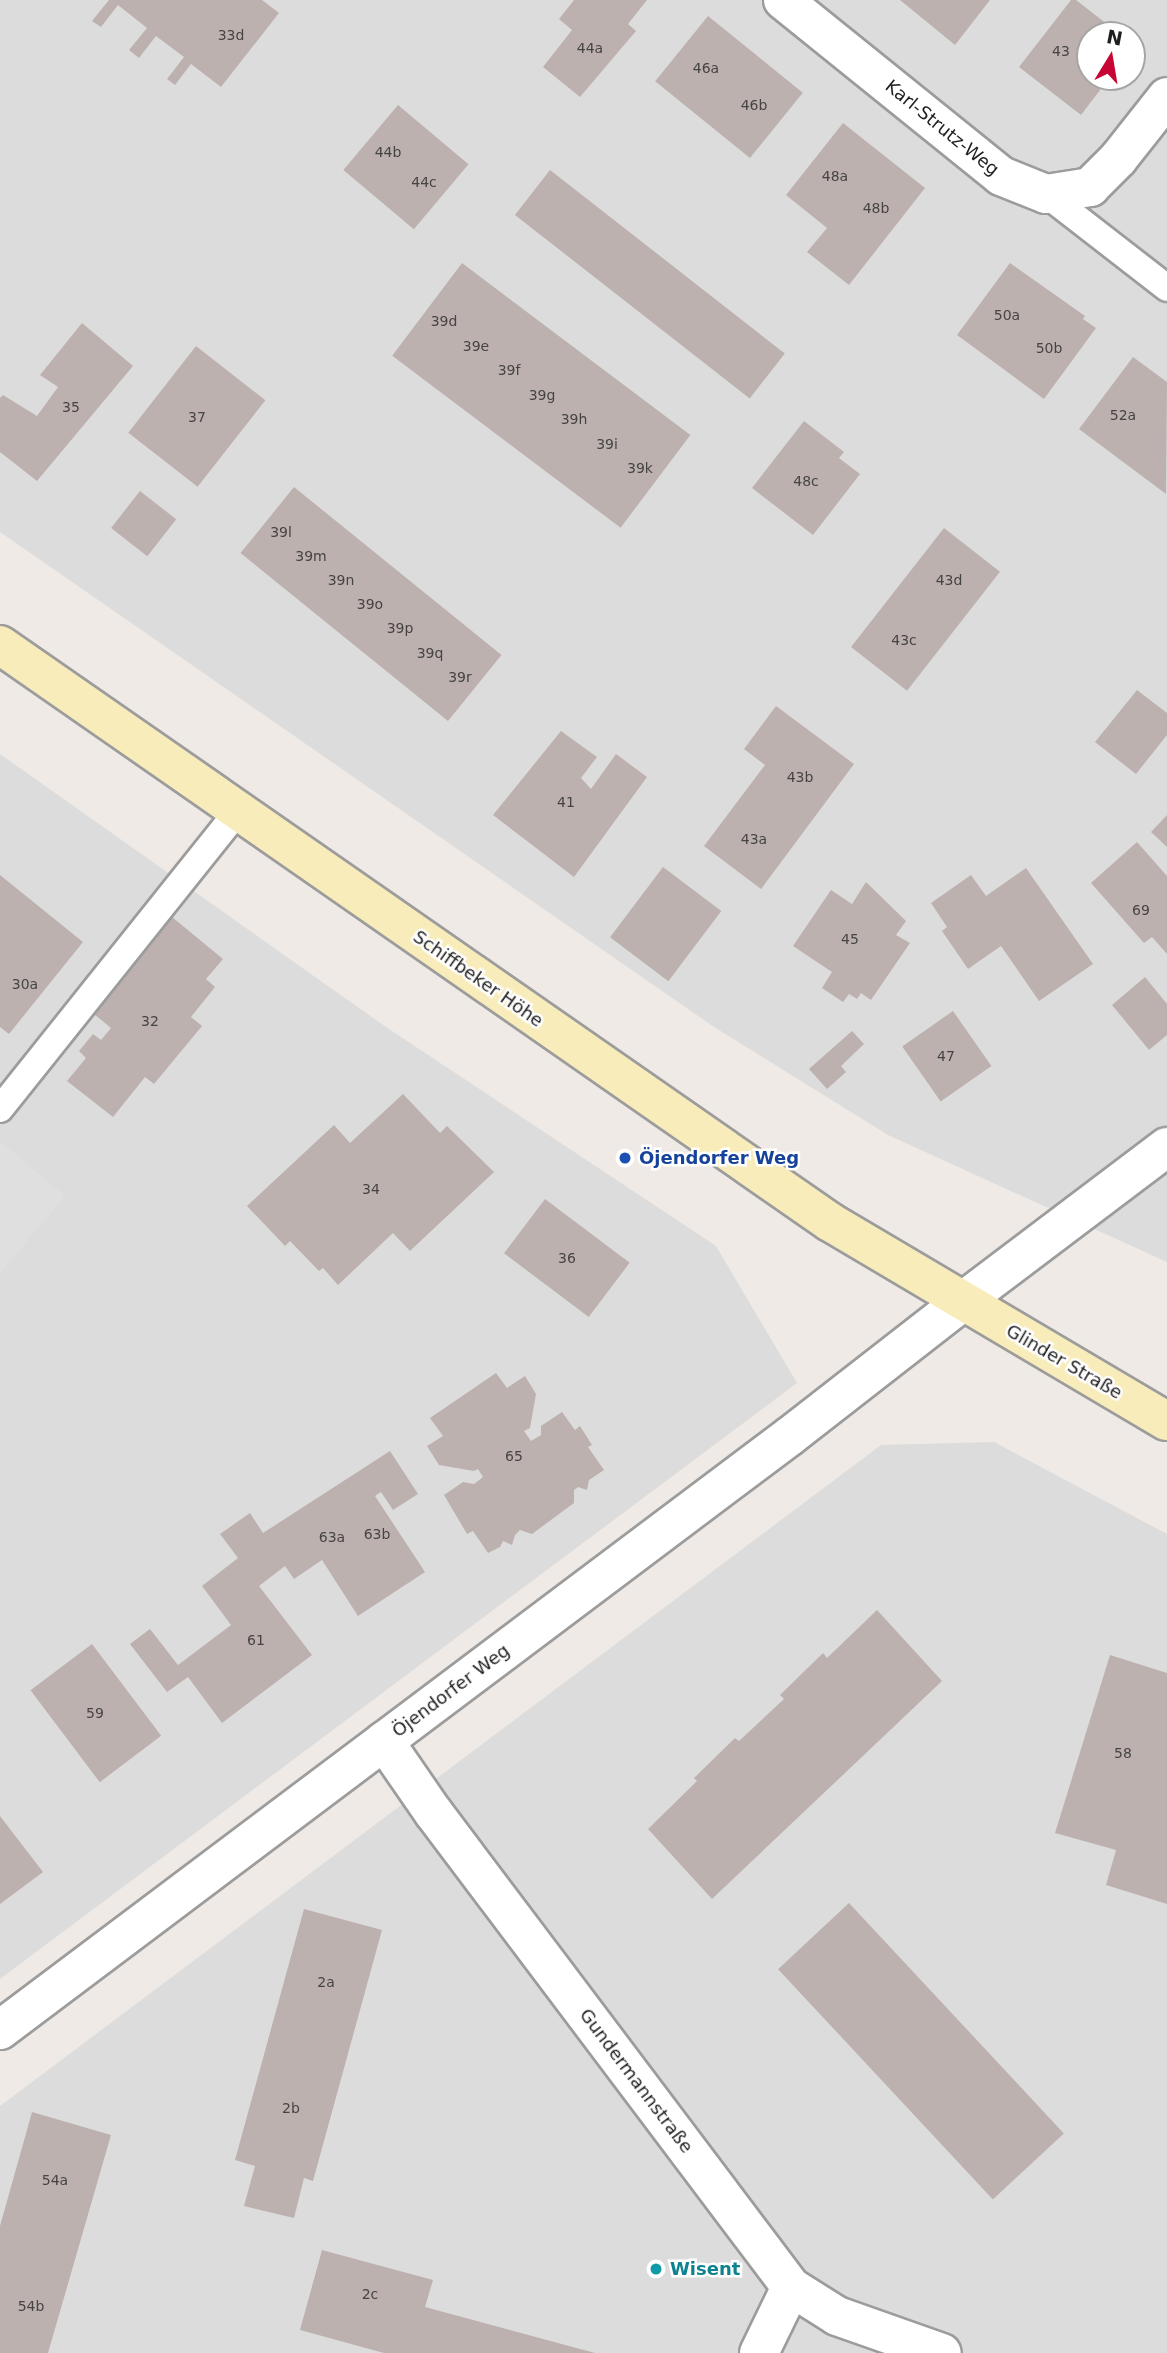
<!DOCTYPE html>
<meta charset="utf-8">
<style>
body{margin:0}
#map{position:relative;width:1167px;height:2353px;overflow:hidden;background:#efeae5;font-family:"DejaVu Sans",sans-serif}
div>[style]{position:absolute}
[style*='--x']{left:calc(var(--x)*1px);top:calc(var(--y)*1px);width:calc(var(--w)*1px);rotate:calc(var(--a)*1deg)}
.residential>*{inset:0;background:#dddcdc}
.parking>*{inset:0;background:#dfdfdf}
.building>*{inset:0;background:#bcb1af;transform-origin:0 0}
.roads{filter:drop-shadow(2px 0 #9c9c9c) drop-shadow(-2px 0 #9c9c9c) drop-shadow(0 2px #9c9c9c) drop-shadow(0 -2px #9c9c9c)}
.service>*{height:26px;margin:-13px;padding:0 13px;transform-origin:13px;border-radius:13px;background:#fff}
.minor>*{height:38px;margin:-19px;padding:0 19px;transform-origin:19px;border-radius:19px;background:#fff}
.tertiary>*{height:38px;margin:-19px;padding:0 19px;transform-origin:19px;border-radius:19px;background:#fff}
.secondary>*{height:38px;margin:-19px;padding:0 19px;transform-origin:19px;border-radius:19px;background:#f8ecbb}
.dots>*{width:19px;height:19px;translate:-50% -50%;box-sizing:border-box;border:4px solid #fff;border-radius:50%}
span{translate:-50% -50%;white-space:nowrap;text-align:center;line-height:1.15;-webkit-text-stroke:5px #fff;paint-order:stroke}
.number-label{font-size:14px;color:#464443}
.number-label span{-webkit-text-stroke-width:0}
.street-label{font-size:18px;color:#1f1f1f}
.transit-label{font-size:18px;color:#164399;font-weight:700}
.left{translate:0 -50%;text-align:left}
.culture-label{font-size:18px;color:#0d838f;font-weight:700}
.north{position:absolute;left:1076px;top:21px;width:70px;height:70px;box-sizing:border-box;background:#fff;border:2px solid #a5a5a5;border-radius:50%;rotate:11deg;font-size:19px;font-weight:700;line-height:28px;text-align:center;color:#1f1f1f}
.north::after{content:'';display:block;margin:auto;width:24px;height:32px;background:#c80636;clip-path:polygon(50% 0,100% 100%,50% 72%,0 100%)}
</style>
<div id="map">
<div class="residential">
<i style="clip-path:polygon(evenodd,0 0,1167px 0,1167px 1262px,888px 1135px,714px 1027px,0 532px,0 0,1090px 35px,1132px 35px,1132px 77px,1090px 77px,1090px 35px)"></i>
<i style="clip-path:polygon(0 754px,386px 1027px,716px 1246px,797px 1383px,0 1979px)"></i>
<i style="clip-path:polygon(994px 1442px,1167px 1534px,1167px 2353px,0 2353px,0 2106px,881px 1445px)"></i>
</div>
<div class="parking">
<i style="clip-path:polygon(0 1141px,65px 1196px,0 1273px)"></i>
</div>
<div class="building">
<i style="clip-path:polygon(109px 0,262px 0,279px 13px,221px 87px,191px 64px,175px 85px,167px 79px,184px 57px,156px 36px,139px 58px,129px 50px,147px 28px,118px 5px,101px 27px,92px 21px)"></i>
<i style="clip-path:polygon(574px 0,647px 0,628px 24px,636px 31px,580px 97px,543px 67px,572px 30px,559px 19px)"></i>
<i style="clip-path:polygon(900px 0,990px 0,955px 45px)"></i>
<i style="clip-path:polygon(1071px 0,1076px 0,1121px 35px,1090px 35px,1090px 77px,1110px 77px,1081px 115px,1019px 67px)"></i>
<i style="left:708px;top:16px;width:122px;height:84px;rotate:39deg"></i>
<i style="left:398px;top:105px;width:92px;height:85px;rotate:40deg"></i>
<i style="clip-path:polygon(843px 123px,925px 188px,849px 285px,807px 252px,827px 228px,786px 195px)"></i>
<i style="left:550px;top:170px;width:298px;height:57px;rotate:38deg"></i>
<i style="left:462px;top:263px;width:286px;height:116px;rotate:37deg"></i>
<i style="clip-path:polygon(1010px 263px,1085px 316px,1083px 319px,1096px 328px,1044px 399px,957px 335px)"></i>
<i style="clip-path:polygon(82px 323px,133px 366px,37px 481px,0 452px,0 398px,3px 395px,37px 416px,58px 387px,40px 375px)"></i>
<i style="left:196px;top:346px;width:88px;height:110px;rotate:38deg"></i>
<i style="clip-path:polygon(1133px 357px,1167px 382px,1166px 494px,1079px 429px)"></i>
<i style="clip-path:polygon(804px 421px,844px 452px,839px 458px,860px 474px,813px 535px,752px 488px)"></i>
<i style="left:294px;top:487px;width:267px;height:85px;rotate:39deg"></i>
<i style="left:140px;top:491px;width:46px;height:47px;rotate:38deg"></i>
<i style="left:944px;top:528px;width:71px;height:151px;rotate:38deg"></i>
<i style="clip-path:polygon(1137px 690px,1167px 713px,1167px 735px,1136px 774px,1095px 742px)"></i>
<i style="clip-path:polygon(776px 706px,854px 764px,761px 889px,704px 846px,765px 765px,744px 749px)"></i>
<i style="clip-path:polygon(561px 731px,597px 757px,581px 778px,591px 789px,616px 754px,647px 777px,574px 877px,493px 815px)"></i>
<i style="clip-path:polygon(1167px 815px,1167px 847px,1151px 832px)"></i>
<i style="clip-path:polygon(1137px 842px,1167px 876px,1167px 954px,1152px 937px,1144px 943px,1091px 883px)"></i>
<i style="left:663px;top:867px;width:73px;height:88px;rotate:37deg"></i>
<i style="clip-path:polygon(1026px 868px,1093px 964px,1039px 1001px,1001px 946px,968px 969px,942px 931px,947px 927px,931px 903px,971px 875px,986px 896px)"></i>
<i style="clip-path:polygon(0 875px,83px 942px,9px 1034px,0 1027px)"></i>
<i style="clip-path:polygon(866px 882px,906px 921px,896px 935px,910px 943px,871px 1000px,861px 993px,857px 999px,849px 994px,843px 1002px,822px 988px,832px 972px,793px 946px,831px 890px,852px 904px)"></i>
<i style="clip-path:polygon(172px 917px,223px 959px,206px 979px,215px 987px,191px 1017px,202px 1026px,154px 1084px,145px 1077px,113px 1117px,67px 1081px,86px 1058px,79px 1051px,93px 1034px,101px 1040px,111px 1028px,94px 1014px)"></i>
<i style="clip-path:polygon(1145px 977px,1167px 1004px,1167px 1035px,1149px 1050px,1112px 1005px)"></i>
<i style="left:953px;top:1011px;width:67px;height:62px;rotate:55deg"></i>
<i style="clip-path:polygon(852px 1031px,864px 1044px,841px 1066px,846px 1072px,827px 1089px,809px 1069px)"></i>
<i style="clip-path:polygon(403px 1094px,440px 1133px,447px 1126px,494px 1172px,410px 1251px,393px 1233px,338px 1285px,323px 1268px,319px 1271px,290px 1241px,285px 1246px,247px 1206px,334px 1125px,350px 1143px)"></i>
<i style="left:545px;top:1199px;width:106px;height:68px;rotate:37deg"></i>
<i style="clip-path:polygon(496px 1373px,507px 1388px,525px 1376px,536px 1394px,530px 1428px,524px 1431px,531px 1441px,541px 1435px,541px 1426px,562px 1412px,575px 1430px,580px 1426px,592px 1445px,588px 1447px,604px 1470px,589px 1480px,587px 1490px,578px 1487px,574px 1490px,574px 1503px,532px 1534px,520px 1530px,515px 1535px,512px 1545px,503px 1541px,500px 1547px,488px 1553px,473px 1531px,467px 1534px,444px 1495px,463px 1482px,474px 1484px,483px 1477px,478px 1469px,474px 1471px,439px 1465px,427px 1446px,443px 1436px,430px 1418px)"></i>
<i style="clip-path:polygon(390px 1451px,418px 1494px,393px 1510px,381px 1492px,375px 1496px,425px 1572px,358px 1616px,322px 1560px,294px 1579px,285px 1566px,259px 1586px,312px 1655px,222px 1723px,188px 1677px,167px 1692px,130px 1644px,150px 1629px,178px 1665px,231px 1625px,202px 1586px,238px 1558px,220px 1534px,250px 1513px,263px 1533px)"></i>
<i style="clip-path:polygon(877px 1610px,942px 1681px,712px 1899px,648px 1829px,697px 1781px,694px 1778px,735px 1738px,739px 1741px,784px 1699px,780px 1695px,823px 1653px,827px 1658px)"></i>
<i style="left:92px;top:1644px;width:115px;height:77px;rotate:53deg"></i>
<i style="clip-path:polygon(1110px 1655px,1167px 1673px,1167px 1904px,1106px 1885px,1116px 1850px,1055px 1833px)"></i>
<i style="clip-path:polygon(0 1816px,43px 1872px,0 1904px)"></i>
<i style="left:849px;top:1903px;width:315px;height:97px;rotate:47deg"></i>
<i style="clip-path:polygon(304px 1909px,382px 1930px,313px 2181px,304px 2178px,294px 2218px,244px 2206px,255px 2166px,235px 2160px)"></i>
<i style="clip-path:polygon(32px 2112px,111px 2135px,48px 2353px,0 2353px,0 2226px)"></i>
<i style="clip-path:polygon(322px 2250px,433px 2280px,425px 2307px,595px 2353px,384px 2353px,300px 2330px)"></i>
</div>
<div class="roads">
<div class="service">
<i style="--x:1046;--y:194;--w:153;--a:37.8"></i>
<i style="--x:0;--y:1109;--w:380;--a:-51.4"></i>
</div>
<div class="minor">
<i style="--x:783;--y:0;--w:280;--a:38.9"></i>
<i style="--x:1001;--y:176;--w:48;--a:21.8"></i>
<i style="--x:1046;--y:194;--w:45;--a:-9"></i>
<i style="--x:1090;--y:187;--w:40;--a:-45"></i>
<i style="--x:1118;--y:159;--w:79;--a:-51.7"></i>
<i style="--x:962;--y:1302;--w:257;--a:-37.1"></i>
<i style="--x:384;--y:1741;--w:86;--a:55.4"></i>
<i style="--x:433;--y:1812;--w:595;--a:53"></i>
<i style="--x:791;--y:2287;--w:54;--a:32.2"></i>
<i style="--x:837;--y:2316;--w:111;--a:19.4"></i>
<i style="--x:759;--y:2353;--w:73;--a:-64.1"></i>
</div>
<div class="tertiary">
<i style="--x:0;--y:2030;--w:988;--a:-36.94"></i>
<i style="--x:790;--y:1436;--w:218;--a:-37.9"></i>
</div>
<div class="secondary">
<i style="--x:0;--y:645;--w:1011;--a:34.81"></i>
<i style="--x:830;--y:1222;--w:391;--a:30.6"></i>
</div>
</div>
<div class="dots">
<i style="left:625px;top:1158px;background:#1a4fb4"></i>
<i style="left:656px;top:2269px;background:#0f9aa8"></i>
</div>
<div class="number-label">
<span style="left:231px;top:35px">33d</span>
<span style="left:590px;top:48px">44a</span>
<span style="left:1061px;top:51px">43</span>
<span style="left:706px;top:68px">46a</span>
<span style="left:754px;top:105px">46b</span>
<span style="left:388px;top:152px">44b</span>
<span style="left:835px;top:176px">48a</span>
<span style="left:424px;top:182px">44c</span>
<span style="left:876px;top:208px">48b</span>
<span style="left:1007px;top:315px">50a</span>
<span style="left:444px;top:321px">39d</span>
<span style="left:476px;top:346px">39e</span>
<span style="left:1049px;top:348px">50b</span>
<span style="left:509px;top:370px">39f</span>
<span style="left:542px;top:395px">39g</span>
<span style="left:71px;top:407px">35</span>
<span style="left:1123px;top:415px">52a</span>
<span style="left:197px;top:417px">37</span>
<span style="left:574px;top:419px">39h</span>
<span style="left:607px;top:444px">39i</span>
<span style="left:640px;top:468px">39k</span>
<span style="left:806px;top:481px">48c</span>
<span style="left:281px;top:532px">39l</span>
<span style="left:311px;top:556px">39m</span>
<span style="left:341px;top:580px">39n</span>
<span style="left:949px;top:580px">43d</span>
<span style="left:370px;top:604px">39o</span>
<span style="left:400px;top:628px">39p</span>
<span style="left:904px;top:640px">43c</span>
<span style="left:430px;top:653px">39q</span>
<span style="left:460px;top:677px">39r</span>
<span style="left:800px;top:777px">43b</span>
<span style="left:566px;top:802px">41</span>
<span style="left:754px;top:839px">43a</span>
<span style="left:1141px;top:910px">69</span>
<span style="left:850px;top:939px">45</span>
<span style="left:25px;top:984px">30a</span>
<span style="left:150px;top:1021px">32</span>
<span style="left:946px;top:1056px">47</span>
<span style="left:371px;top:1189px">34</span>
<span style="left:567px;top:1258px">36</span>
<span style="left:514px;top:1456px">65</span>
<span style="left:377px;top:1534px">63b</span>
<span style="left:332px;top:1537px">63a</span>
<span style="left:256px;top:1640px">61</span>
<span style="left:95px;top:1713px">59</span>
<span style="left:1123px;top:1753px">58</span>
<span style="left:326px;top:1982px">2a</span>
<span style="left:291px;top:2108px">2b</span>
<span style="left:55px;top:2180px">54a</span>
<span style="left:370px;top:2294px">2c</span>
<span style="left:31px;top:2306px">54b</span>
</div>
<div class="street-label">
<span style="left:942px;top:128px;rotate:39deg">Karl-Strutz-Weg</span>
<span style="left:478px;top:979px;rotate:35deg">Schiffbeker Höhe</span>
<span style="left:1064px;top:1362px;rotate:30deg">Glinder Straße</span>
<span style="left:451px;top:1691px;rotate:-37deg">Öjendorfer Weg</span>
<span style="left:636px;top:2081px;rotate:53deg">Gundermannstraße</span>
</div>
<div class="transit-label">
<span class="left" style="left:639px;top:1158px">Öjendorfer Weg</span>
</div>
<div class="culture-label">
<span class="left" style="left:670px;top:2269px">Wisent</span>
</div>
<div class="north">N</div>
</div>
